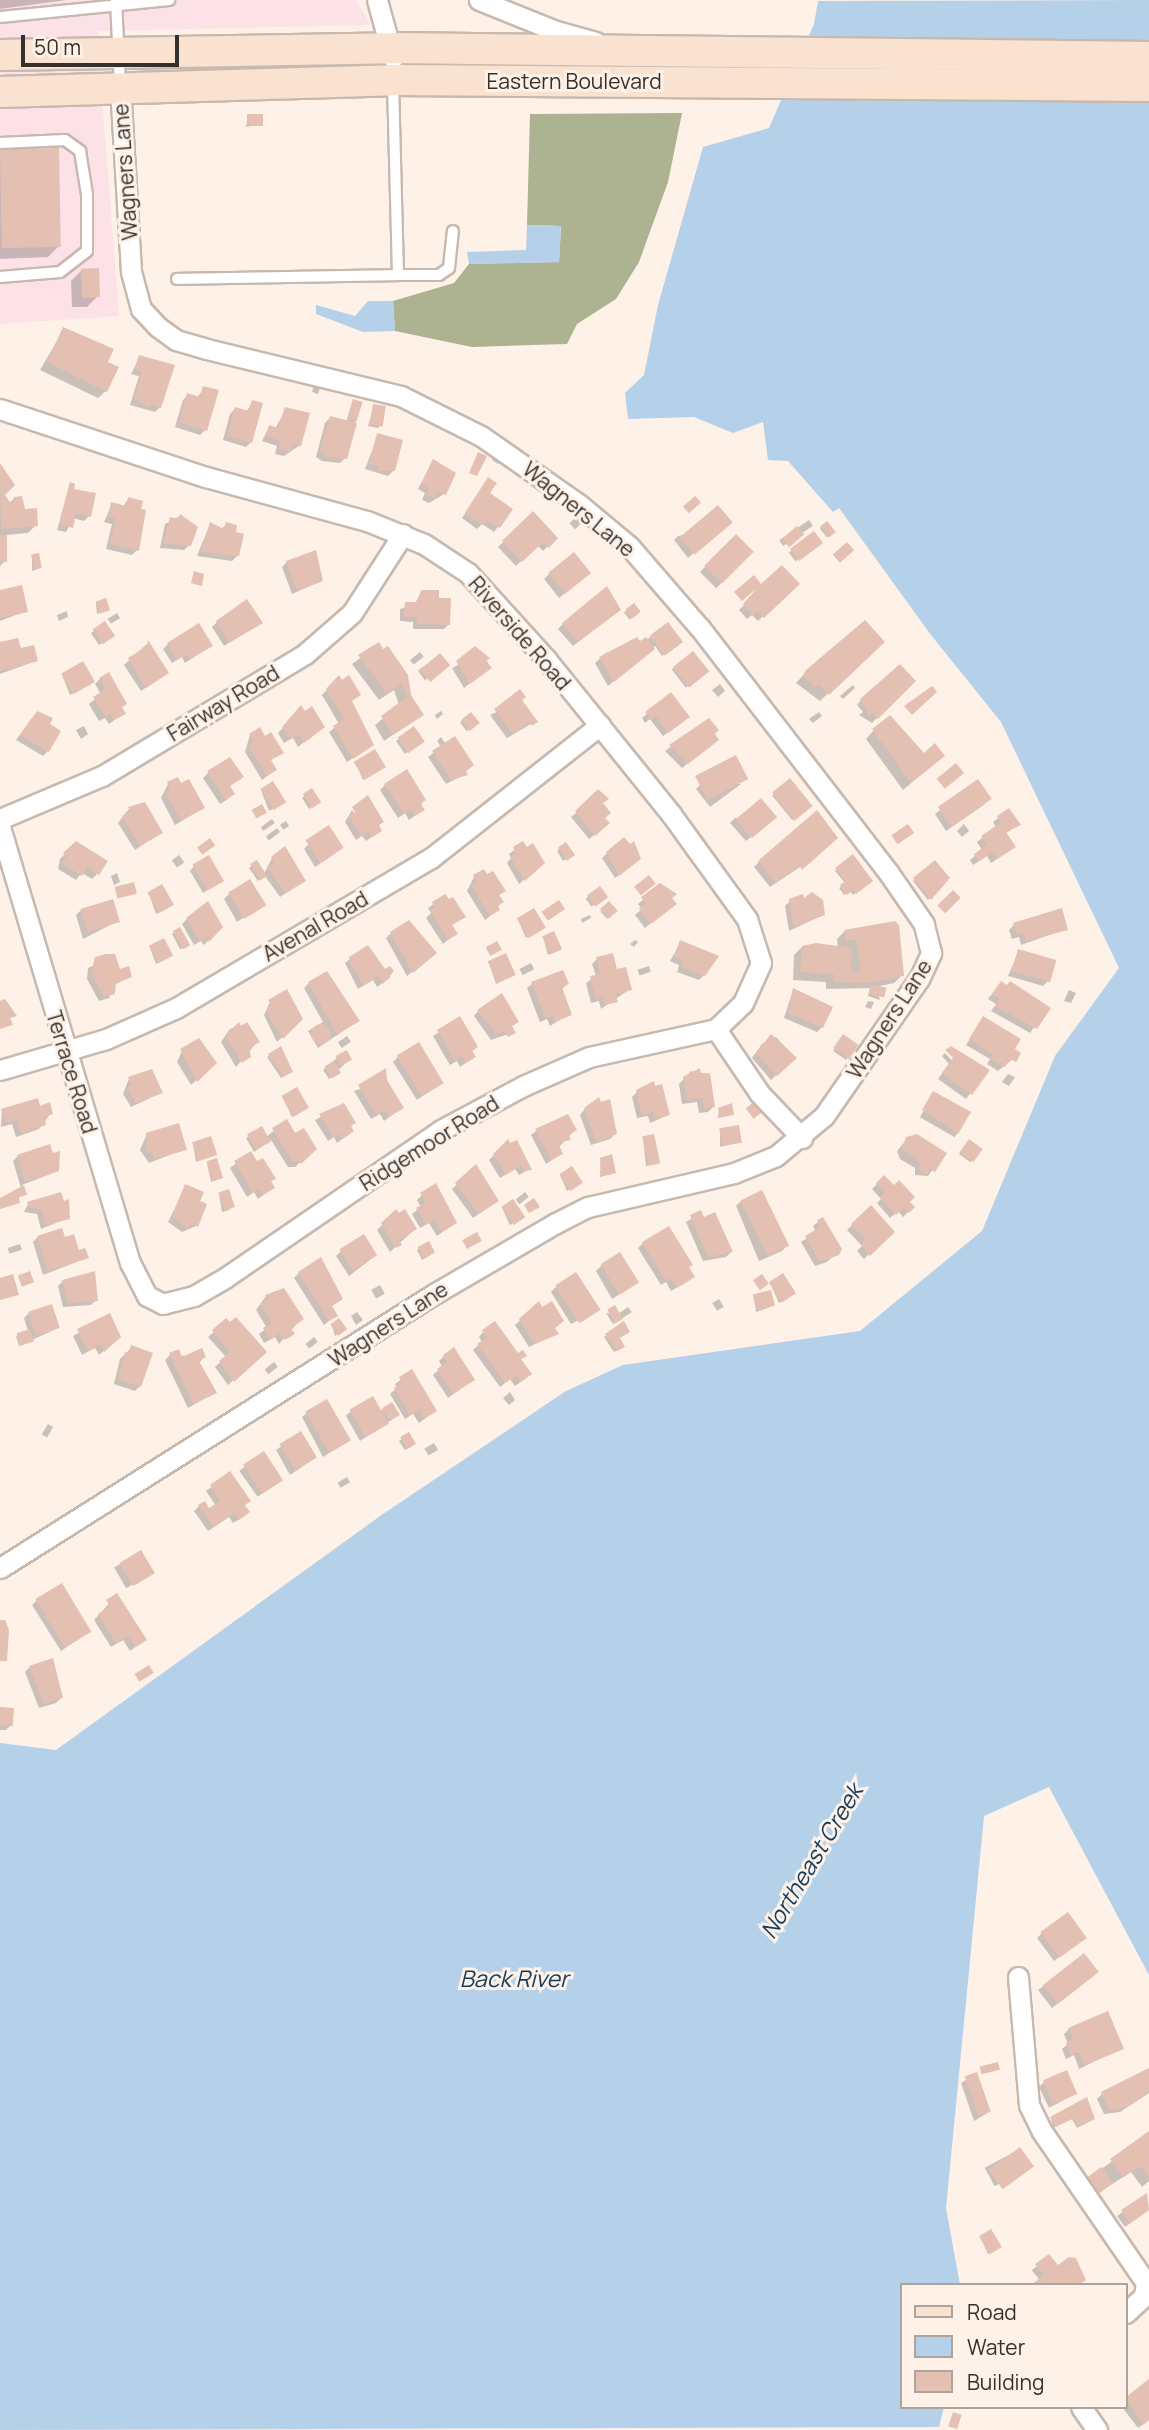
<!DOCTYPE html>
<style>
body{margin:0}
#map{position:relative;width:1149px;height:2430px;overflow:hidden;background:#fdf1e8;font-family:Manrope,sans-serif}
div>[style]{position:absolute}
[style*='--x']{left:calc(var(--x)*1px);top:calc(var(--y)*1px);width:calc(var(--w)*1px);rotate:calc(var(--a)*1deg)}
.commercial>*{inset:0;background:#fce2e6}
.forest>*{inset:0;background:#adb291}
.water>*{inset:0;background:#b5d0e9}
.shadow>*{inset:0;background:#0003;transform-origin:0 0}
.building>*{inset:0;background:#e4c0b3;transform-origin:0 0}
.round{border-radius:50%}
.roads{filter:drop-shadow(2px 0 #c8b9af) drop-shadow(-2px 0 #c8b9af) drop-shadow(0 2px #c8b9af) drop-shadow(0 -2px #c8b9af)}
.lane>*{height:10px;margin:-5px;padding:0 5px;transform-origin:5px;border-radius:5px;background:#fff}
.street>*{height:19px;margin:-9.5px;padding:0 9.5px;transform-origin:9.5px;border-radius:9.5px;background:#fff}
.primary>*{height:30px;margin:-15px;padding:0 15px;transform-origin:15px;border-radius:15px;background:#fae2d0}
span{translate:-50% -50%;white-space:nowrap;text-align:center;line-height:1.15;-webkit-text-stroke:6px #fdf1e8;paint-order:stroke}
.street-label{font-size:21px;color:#36302c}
.water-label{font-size:23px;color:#133c5e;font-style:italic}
.legend{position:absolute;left:900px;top:2283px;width:228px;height:126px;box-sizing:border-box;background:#fdf1e8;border:2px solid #ada49d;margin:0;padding:9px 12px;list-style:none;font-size:21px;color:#36302c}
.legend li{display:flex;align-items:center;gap:14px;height:35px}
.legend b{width:35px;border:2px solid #ada49d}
.scale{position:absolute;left:21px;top:35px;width:158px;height:32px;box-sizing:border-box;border:4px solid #36302c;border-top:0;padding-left:9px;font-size:21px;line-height:24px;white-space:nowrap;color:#36302c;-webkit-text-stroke:5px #fdf1e8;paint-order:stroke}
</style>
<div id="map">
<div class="commercial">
<i style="clip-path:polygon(0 0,356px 0,370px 25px,97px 31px,119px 316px,0 324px)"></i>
</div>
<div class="forest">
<i style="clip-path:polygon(682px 113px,668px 182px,639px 262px,616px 299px,577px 324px,567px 344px,472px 347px,395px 331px,393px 301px,454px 283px,469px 264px,559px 262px,561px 226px,527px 225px,530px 114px)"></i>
</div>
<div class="water">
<i style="clip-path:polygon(1149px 0,1149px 1975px,1049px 1787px,984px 1816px,946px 2208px,960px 2285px,902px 2285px,902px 2407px,944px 2407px,939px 2427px,0 2430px,0 1743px,56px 1750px,383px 1514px,566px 1391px,623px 1365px,860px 1331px,982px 1231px,1055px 1056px,1119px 968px,1001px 722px,931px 635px,839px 508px,833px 512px,788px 461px,768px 460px,763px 422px,733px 433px,694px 417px,628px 419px,625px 393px,644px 375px,658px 305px,703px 147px,769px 128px,814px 24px,818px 1px)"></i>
<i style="clip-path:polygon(527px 225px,561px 226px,559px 262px,469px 264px,467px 252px,526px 250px)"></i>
<i style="clip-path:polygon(368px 301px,393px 301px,395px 331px,363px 332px,316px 314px,316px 305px,355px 316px)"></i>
</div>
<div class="shadow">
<i style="clip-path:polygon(0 0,67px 0,0 9px)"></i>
<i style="clip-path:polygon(248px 116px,261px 124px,246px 127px)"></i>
<i style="clip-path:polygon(0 153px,59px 246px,48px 257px,0 259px)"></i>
<i style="clip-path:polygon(82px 270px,98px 296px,87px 307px,72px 307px,71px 281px)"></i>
<i style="clip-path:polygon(64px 329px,106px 391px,98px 398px,40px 370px)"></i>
<i style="clip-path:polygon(140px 357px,160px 407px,155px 412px,130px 405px,139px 376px,131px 374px)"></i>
<i style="clip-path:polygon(315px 382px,322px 382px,318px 394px,312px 392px)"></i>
<i style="clip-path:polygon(204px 388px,205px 430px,200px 435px,175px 427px,183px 400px,188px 395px,197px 398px)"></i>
<i style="clip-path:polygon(354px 401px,356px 420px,345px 458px,340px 463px,322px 461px,316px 457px,325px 423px,330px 418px,346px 422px)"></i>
<i style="clip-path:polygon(253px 402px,251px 442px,246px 447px,223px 440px,230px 414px,235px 409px,246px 412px)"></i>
<i style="clip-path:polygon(374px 406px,380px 426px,378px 428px,368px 426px)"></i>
<i style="clip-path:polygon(286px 409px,300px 445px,284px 456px,275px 454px,277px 446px,262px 441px,269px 427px,275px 429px)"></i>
<i style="clip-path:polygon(378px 435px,394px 470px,388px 476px,365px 469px)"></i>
<i style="clip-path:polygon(496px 454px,504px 456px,498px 464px,492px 460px)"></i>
<i style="clip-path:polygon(433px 461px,444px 494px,429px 503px,422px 500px,425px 493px,418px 489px)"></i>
<i style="clip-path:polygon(0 469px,13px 485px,3px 495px,9px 504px,14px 498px,36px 525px,28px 533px,6px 535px,5px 561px,0 566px)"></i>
<i style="clip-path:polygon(488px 479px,487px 493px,511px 510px,494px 532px,482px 524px,477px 529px,462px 518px)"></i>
<i style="clip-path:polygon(71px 484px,89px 516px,84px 521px,73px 518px,66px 532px,57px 530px)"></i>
<i style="clip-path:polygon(128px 499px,137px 550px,132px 555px,106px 549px,112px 524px,104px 522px,112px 504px,123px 507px)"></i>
<i style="clip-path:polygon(533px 514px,556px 538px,543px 551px,537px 545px,516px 566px,498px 547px)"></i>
<i style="left:578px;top:515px;width:8px;height:12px;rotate:45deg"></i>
<i style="clip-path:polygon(180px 516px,189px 545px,184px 550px,160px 548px,165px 524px)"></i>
<i style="left:809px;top:520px;width:7px;height:36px;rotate:56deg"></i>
<i style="left:827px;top:523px;width:11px;height:9px;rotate:52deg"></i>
<i style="clip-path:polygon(210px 524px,221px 530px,226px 524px,237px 556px,232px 561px,197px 556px)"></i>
<i style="clip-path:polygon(725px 527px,688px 558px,674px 540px,678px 536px)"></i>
<i style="left:814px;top:533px;width:11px;height:32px;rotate:52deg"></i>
<i style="left:736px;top:536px;width:23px;height:51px;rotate:45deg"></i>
<i style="clip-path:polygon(32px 557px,40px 567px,38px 569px,32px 571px)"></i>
<i style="clip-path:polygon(287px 562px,321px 581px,292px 594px,282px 567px)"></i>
<i style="clip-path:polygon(782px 568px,797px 584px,758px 621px,752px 615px,747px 619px,739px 610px)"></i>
<i style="clip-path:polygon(549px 574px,584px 578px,559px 598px,544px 579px)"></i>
<i style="clip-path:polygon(0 592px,26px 611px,0 621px)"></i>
<i style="clip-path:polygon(421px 592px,449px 624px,444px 629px,413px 629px,413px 622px,400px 621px,400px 609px,415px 604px)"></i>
<i style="clip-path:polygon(96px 603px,108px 609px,97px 614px)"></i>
<i style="left:633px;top:605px;width:9px;height:12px;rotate:49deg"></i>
<i style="clip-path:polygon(67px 611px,68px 617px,59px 621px,57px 615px)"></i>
<i style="left:117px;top:613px;width:6px;height:11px;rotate:59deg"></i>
<i style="clip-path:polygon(614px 614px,573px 646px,558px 629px,563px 624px)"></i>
<i style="clip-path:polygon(217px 622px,260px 623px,224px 646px,212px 627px)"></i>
<i style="clip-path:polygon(105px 623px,111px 638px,99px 645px,91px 633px)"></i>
<i style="clip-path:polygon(651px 637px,681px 641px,662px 656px,655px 646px,608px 686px,595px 663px,607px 652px,610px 656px)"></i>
<i style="clip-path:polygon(148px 643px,167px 673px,141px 691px,124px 665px)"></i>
<i style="clip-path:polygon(0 644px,20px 651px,36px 661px,0 674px)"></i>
<i style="clip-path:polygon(168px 644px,211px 646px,185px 663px,182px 657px,172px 663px,163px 649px)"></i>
<i style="clip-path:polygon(378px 645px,421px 715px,384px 741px,375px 725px,399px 705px,394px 690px,379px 700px,352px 664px)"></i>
<i style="clip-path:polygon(874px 650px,820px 701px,796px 683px,807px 671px)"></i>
<i style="left:420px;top:652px;width:6px;height:13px;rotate:51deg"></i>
<i style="clip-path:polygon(483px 653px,490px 667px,464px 688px,452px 668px)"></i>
<i style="left:693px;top:653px;width:23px;height:27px;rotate:52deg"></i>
<i style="left:440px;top:655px;width:12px;height:27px;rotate:55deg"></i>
<i style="clip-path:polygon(62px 675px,91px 684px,70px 695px)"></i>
<i style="clip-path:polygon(339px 677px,359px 695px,350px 702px,372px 745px,347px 762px,329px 732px,339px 724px,322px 695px)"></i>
<i style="clip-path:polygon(100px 679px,124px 713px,109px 724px,105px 718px,99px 721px,89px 704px,101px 694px,95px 684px)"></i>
<i style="clip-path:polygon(913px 681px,872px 723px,859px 715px,863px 712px,857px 705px,861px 700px)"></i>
<i style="clip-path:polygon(720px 684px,725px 691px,718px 697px,712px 690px)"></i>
<i style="clip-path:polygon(853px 685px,855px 688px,843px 699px,840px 696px)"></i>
<i style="clip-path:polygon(520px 701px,536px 721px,507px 738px,490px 715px)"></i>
<i style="clip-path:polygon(301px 708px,318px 731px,298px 747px,293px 738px,284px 743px,278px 733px)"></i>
<i style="clip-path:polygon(441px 711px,443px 714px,437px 719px,435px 715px)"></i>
<i style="clip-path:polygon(819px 712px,822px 716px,813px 723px,809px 719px)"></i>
<i style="left:471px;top:714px;width:11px;height:14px;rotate:52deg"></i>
<i style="clip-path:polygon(647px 714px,683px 722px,663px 736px,650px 719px,645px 723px,642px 718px)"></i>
<i style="clip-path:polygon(32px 718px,47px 725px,48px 751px,43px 756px,16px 740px)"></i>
<i style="clip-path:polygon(709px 720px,712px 744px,682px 768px,665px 751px)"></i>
<i style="clip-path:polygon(84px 726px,88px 734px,81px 739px,76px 730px)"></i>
<i style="clip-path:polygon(413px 728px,421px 743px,405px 754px,396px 741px)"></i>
<i style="clip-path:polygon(873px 731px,923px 755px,943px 756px,903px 790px,866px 739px)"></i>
<i style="clip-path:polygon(250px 735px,265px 738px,282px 752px,270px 761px,275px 770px,262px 780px,245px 752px)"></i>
<i style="clip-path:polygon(441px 737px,466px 774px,446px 784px,428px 757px,441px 747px,437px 741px)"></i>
<i style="clip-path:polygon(356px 764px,382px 769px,363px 780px)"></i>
<i style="clip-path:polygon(208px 773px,241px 777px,229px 787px,228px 799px,220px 804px,203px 778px)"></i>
<i style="left:790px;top:781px;width:32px;height:23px;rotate:51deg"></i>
<i style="clip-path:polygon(978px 782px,985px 804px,946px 831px,935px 814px)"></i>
<i style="clip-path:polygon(168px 784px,203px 808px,175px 825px,161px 798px)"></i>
<i style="clip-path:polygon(701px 784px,741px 784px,710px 807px,696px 789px)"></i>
<i style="clip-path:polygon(385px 785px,424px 799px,417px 814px,409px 820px,405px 813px,398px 818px,380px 790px)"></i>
<i style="clip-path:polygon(261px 790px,282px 803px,269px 811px)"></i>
<i style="clip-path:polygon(312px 791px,317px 804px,309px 809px,302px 798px)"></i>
<i style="clip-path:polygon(602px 793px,607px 798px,601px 804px,603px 828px,589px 839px,571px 817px)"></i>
<i style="clip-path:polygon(145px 804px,161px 832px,135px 850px,118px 823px,129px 809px)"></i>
<i style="clip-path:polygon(352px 810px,359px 821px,380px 831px,366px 841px,362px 836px,356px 840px,345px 822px)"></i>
<i style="clip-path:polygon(735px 818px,770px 822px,746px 841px,730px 823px)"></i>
<i style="clip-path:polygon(998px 818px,1019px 824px,1005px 834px,1009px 851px,991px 863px,987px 856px,973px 865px,970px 860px,982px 850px,977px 842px,996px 827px,993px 822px)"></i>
<i style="clip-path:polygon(272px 819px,275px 823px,263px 831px,261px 827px)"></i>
<i style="left:286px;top:821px;width:6px;height:7px;rotate:59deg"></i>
<i style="clip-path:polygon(964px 824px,969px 831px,962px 837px,957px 831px)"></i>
<i style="left:277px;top:828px;width:5px;height:14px;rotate:53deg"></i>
<i style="clip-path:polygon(76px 843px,97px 874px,92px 879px,82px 873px,76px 880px,58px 869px,60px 859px)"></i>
<i style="clip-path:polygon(309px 844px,336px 853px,315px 867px,304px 849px)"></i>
<i style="clip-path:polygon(522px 844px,538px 868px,519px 884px,507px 863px,511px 858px,509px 854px)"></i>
<i style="clip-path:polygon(566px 845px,570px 857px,563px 861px,557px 851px)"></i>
<i style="clip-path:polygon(607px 853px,634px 863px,615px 878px,602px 858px)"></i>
<i style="left:179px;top:855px;width:9px;height:9px;rotate:54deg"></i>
<i style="clip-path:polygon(818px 855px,770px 887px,754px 867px,759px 862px)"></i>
<i style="clip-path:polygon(852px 857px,871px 881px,853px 895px,850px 891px,844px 895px,839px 888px,845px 883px,835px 871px)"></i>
<i style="clip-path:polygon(272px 858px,304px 881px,280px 897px,265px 876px,258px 881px,249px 868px,256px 862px,264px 874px)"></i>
<i style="clip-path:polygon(935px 863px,937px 893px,928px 900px,913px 881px)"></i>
<i style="clip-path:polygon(194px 866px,221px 881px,203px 893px,190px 871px)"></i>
<i style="clip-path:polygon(117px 873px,120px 882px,114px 885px,111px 876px)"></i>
<i style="clip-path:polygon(474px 877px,504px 891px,498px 896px,498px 910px,485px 920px,467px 891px)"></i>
<i style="clip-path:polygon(660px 885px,670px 898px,669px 908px,645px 928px,635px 915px,642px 909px,638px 904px)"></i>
<i style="left:600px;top:888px;width:10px;height:18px;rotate:53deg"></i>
<i style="clip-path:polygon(149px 894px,169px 907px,156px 914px)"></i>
<i style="clip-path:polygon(229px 894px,263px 905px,237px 922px,224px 899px)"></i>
<i style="clip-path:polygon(445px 896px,463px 916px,451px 926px,455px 934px,443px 944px,426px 918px,431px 913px,428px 908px)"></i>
<i style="clip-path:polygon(790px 901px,823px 915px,789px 931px,785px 906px)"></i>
<i style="left:608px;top:904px;width:10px;height:11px;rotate:45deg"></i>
<i style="clip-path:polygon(81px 910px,118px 921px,83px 939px,76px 915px)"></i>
<i style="clip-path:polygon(590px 915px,591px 918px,582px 923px,581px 919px)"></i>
<i style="clip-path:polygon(187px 919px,221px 927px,204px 945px,201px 941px,194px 945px,182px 924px)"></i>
<i style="clip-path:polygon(518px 920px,542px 929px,526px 938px)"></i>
<i style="clip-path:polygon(894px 923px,902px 975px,894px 983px,876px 987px,880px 1000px,868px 996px,870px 988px,826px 989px,826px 982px,793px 980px,794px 955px,802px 947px,838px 948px,837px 939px,845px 931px)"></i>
<i style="clip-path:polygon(1014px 925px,1066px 929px,1021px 945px,1019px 937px,1012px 939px,1009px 930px)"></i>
<i style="clip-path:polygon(179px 929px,186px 947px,180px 949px,172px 934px)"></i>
<i style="clip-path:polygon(391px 933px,430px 957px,407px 976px,386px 938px)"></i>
<i style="clip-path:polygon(543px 937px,560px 949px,548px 955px)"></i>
<i style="clip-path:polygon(635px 940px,638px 942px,634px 947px,630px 944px)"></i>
<i style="clip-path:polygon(681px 942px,704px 975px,699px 980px,677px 972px,679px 965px,670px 961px)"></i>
<i style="clip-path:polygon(150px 948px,169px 957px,156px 964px)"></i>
<i style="clip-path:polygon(1019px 951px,1048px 981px,1043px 986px,1008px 976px)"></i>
<i style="clip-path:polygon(114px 956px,119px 971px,130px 977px,114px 985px,109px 998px,99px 1001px,87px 979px,88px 968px)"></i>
<i style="clip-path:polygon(350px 959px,384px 971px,388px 968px,390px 978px,377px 987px,373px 980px,358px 989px,345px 963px)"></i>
<i style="clip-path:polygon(597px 959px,630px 989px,601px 1009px,599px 1001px,591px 1003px,586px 983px,596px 976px,592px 964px)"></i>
<i style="clip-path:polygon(489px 963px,512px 976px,496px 984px)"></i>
<i style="left:531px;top:963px;width:7px;height:13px;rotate:63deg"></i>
<i style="left:649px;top:966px;width:6px;height:12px;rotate:72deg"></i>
<i style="clip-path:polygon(309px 983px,358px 1021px,318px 1048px,308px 1031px,323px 1022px,304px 988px)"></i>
<i style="clip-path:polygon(1001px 983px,1048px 1008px,1030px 1033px,991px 1011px,996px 1004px,988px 999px)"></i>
<i style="clip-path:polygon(532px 984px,567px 984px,561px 990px,570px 1014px,550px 1026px,547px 1019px,540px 1022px,527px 988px)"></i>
<i style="clip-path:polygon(793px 990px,822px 1027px,817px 1032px,784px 1018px)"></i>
<i style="clip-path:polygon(1069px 990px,1076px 993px,1071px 1003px,1064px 1001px)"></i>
<i style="clip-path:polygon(868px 1001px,874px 1002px,871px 1009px,865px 1007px)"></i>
<i style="clip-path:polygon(270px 1002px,301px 1019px,277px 1042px,264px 1015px)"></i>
<i style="clip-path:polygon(478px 1011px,517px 1022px,511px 1027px,514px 1032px,491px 1040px,474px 1016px)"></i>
<i style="clip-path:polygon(459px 1019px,476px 1047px,471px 1052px,474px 1057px,460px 1067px,457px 1061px,450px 1065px,433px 1036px)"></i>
<i style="clip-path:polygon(983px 1019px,1019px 1054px,998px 1071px,987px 1064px,990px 1059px,966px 1045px)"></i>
<i style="clip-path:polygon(247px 1024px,257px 1042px,236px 1067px,221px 1042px,230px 1029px)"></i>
<i style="left:347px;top:1036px;width:7px;height:11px;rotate:56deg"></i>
<i style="clip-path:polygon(776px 1037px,795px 1058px,771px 1080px,752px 1058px,762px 1044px)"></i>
<i style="clip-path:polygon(842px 1039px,857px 1046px,846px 1060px,833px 1051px)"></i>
<i style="clip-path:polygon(951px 1048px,987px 1071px,966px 1099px,938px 1079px,949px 1064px,942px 1056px,945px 1053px,957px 1066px)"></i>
<i style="clip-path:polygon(280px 1049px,289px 1073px,281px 1078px,267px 1057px)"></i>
<i style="clip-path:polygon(182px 1051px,214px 1063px,191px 1085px,177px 1062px)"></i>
<i style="clip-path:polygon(398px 1057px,442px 1083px,417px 1100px,393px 1062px)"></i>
<i style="clip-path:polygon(337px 1058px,348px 1061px,329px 1079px,323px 1070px)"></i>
<i style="clip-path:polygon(691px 1071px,708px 1074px,713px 1107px,708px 1112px,699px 1113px,697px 1102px,682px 1104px,679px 1084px)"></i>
<i style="clip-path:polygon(1008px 1074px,1015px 1077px,1009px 1086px,1002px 1082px)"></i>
<i style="clip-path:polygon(129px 1079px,161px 1093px,131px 1107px,123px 1094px)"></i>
<i style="clip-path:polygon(386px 1081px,402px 1108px,384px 1121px,380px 1114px,371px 1119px,354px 1091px)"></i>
<i style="clip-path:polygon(637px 1092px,668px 1115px,650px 1123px,648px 1116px,637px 1118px,632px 1097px)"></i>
<i style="left:934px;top:1093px;width:40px;height:28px;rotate:30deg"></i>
<i style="clip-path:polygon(283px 1098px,302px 1111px,292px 1117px)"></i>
<i style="clip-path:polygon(343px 1105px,352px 1131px,337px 1143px,334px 1137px,328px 1141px,315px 1120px)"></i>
<i style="clip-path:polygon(39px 1108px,51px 1113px,39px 1129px,16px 1137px,12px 1124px,1px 1127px,2px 1111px)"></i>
<i style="clip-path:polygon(585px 1109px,615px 1134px,610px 1139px,591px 1145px,580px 1115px)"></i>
<i style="clip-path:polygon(719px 1110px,732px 1115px,718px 1118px)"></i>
<i style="clip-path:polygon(286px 1121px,295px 1135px,314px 1149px,295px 1167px,288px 1167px,271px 1140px,254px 1152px,246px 1138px,261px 1129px,266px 1137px)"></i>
<i style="clip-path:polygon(575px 1130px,558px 1148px,561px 1154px,546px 1164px,531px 1135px,536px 1131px)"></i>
<i style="clip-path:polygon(720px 1130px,740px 1142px,720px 1147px)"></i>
<i style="clip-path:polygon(147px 1134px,185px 1149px,149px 1163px,140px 1150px)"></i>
<i style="clip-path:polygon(643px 1138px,658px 1162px,656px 1164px,646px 1166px)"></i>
<i style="clip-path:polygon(907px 1139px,944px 1154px,928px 1176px,915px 1175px,915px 1168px,900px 1159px,897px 1151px)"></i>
<i style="clip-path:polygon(507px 1142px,530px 1169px,519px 1175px,515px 1169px,500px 1178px,489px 1160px)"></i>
<i style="clip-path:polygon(193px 1143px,215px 1155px,196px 1162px)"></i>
<i style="clip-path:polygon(968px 1143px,972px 1161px,970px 1162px,959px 1154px)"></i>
<i style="clip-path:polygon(250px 1153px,273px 1188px,258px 1199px,254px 1192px,247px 1197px,230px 1168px)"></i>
<i style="clip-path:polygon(18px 1156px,58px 1171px,22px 1185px,25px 1194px,17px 1198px,18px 1202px,0 1209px,0 1200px,21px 1188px,13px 1161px)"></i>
<i style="clip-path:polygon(601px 1159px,614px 1172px,612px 1174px,600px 1177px)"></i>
<i style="clip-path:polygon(207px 1163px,219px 1179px,211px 1182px)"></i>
<i style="clip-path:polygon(475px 1167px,497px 1201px,473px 1218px,452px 1189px)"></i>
<i style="clip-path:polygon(560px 1175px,578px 1184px,567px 1191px)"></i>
<i style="clip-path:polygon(884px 1177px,913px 1207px,903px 1217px,898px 1211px,890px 1218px,877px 1203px,881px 1199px,872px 1189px)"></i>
<i style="clip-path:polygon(186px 1186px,197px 1202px,196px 1226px,182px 1232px,168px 1222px)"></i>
<i style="left:525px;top:1192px;width:6px;height:12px;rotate:51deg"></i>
<i style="clip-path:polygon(219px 1194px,231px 1208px,229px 1210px,222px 1212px)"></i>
<i style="clip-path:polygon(422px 1195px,455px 1223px,437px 1236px,429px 1223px,420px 1228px,412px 1214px,421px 1207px,417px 1200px)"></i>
<i style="clip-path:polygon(741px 1201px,787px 1246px,782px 1251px,759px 1261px,736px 1206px)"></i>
<i style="clip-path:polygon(28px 1204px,68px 1218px,41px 1229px,37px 1214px,24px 1212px)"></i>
<i style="clip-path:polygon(502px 1208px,520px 1219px,510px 1225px)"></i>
<i style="clip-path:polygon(871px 1208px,893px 1232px,864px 1259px,857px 1251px,862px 1246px,847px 1230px)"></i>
<i style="clip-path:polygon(396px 1211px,415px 1229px,390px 1252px,377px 1230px)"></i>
<i style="clip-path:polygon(700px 1213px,731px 1252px,726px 1257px,703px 1261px,686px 1222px)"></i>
<i style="clip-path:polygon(818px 1222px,840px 1249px,827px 1262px,815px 1266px,801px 1242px,816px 1232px,813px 1226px)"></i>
<i style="clip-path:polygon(38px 1237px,64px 1239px,87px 1258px,43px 1275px,33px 1242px)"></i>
<i style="clip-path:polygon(643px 1243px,687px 1268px,688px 1281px,671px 1291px,666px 1282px,661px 1285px,638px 1248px)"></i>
<i style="left:20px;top:1244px;width:6px;height:13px;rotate:72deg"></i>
<i style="clip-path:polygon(428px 1244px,431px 1255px,422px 1260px,417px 1250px)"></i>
<i style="clip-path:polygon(341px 1251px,370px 1260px,349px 1276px,336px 1256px)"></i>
<i style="clip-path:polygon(601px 1266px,637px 1283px,612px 1299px,596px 1271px)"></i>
<i style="clip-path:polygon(299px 1273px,336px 1315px,324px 1325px,294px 1278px)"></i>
<i style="clip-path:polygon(63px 1281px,96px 1300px,91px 1305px,63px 1307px,58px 1286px)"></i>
<i style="clip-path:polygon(770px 1283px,792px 1295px,779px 1303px)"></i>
<i style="left:380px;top:1285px;width:10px;height:10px;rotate:61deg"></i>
<i style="clip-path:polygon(556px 1287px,598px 1310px,571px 1324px,551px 1292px)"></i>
<i style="clip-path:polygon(266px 1296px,301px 1319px,279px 1344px,275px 1337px,264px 1343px,259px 1334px,267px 1328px,256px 1310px)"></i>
<i style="clip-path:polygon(754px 1296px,773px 1306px,756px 1312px)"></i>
<i style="left:719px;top:1299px;width:9px;height:8px;rotate:58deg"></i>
<i style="clip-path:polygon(538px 1304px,557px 1333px,529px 1347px,515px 1325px)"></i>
<i style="clip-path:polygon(628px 1307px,632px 1312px,613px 1324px,606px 1313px,618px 1314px)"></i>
<i style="clip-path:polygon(357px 1312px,363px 1320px,356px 1325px,351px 1316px)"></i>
<i style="clip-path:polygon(29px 1313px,58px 1328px,19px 1346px,16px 1336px,28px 1331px,24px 1318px)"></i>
<i style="clip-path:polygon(109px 1316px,114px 1342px,99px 1355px,95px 1348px,82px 1355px,73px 1336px)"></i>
<i style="clip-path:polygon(226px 1321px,264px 1352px,228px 1385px,215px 1367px,226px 1357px,208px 1337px)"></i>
<i style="clip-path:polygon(623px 1323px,618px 1338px,621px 1348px,614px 1352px,604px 1337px)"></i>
<i style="clip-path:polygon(332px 1325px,342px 1331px,335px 1336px)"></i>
<i style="clip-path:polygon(483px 1332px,525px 1379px,515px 1386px,510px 1379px,500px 1387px,473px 1350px,482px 1342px,479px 1337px)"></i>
<i style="left:314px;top:1337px;width:6px;height:11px;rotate:51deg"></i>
<i style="clip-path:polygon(132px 1347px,140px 1386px,135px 1391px,114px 1384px,120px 1359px)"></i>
<i style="clip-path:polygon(170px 1355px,204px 1357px,199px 1363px,214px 1393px,188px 1408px,165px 1360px)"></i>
<i style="clip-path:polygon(444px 1356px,473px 1380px,448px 1398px,433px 1375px,442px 1367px,439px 1361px)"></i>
<i style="left:274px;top:1362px;width:6px;height:12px;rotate:51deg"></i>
<i style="clip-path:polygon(411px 1372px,435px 1411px,419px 1423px,413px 1414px,405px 1419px,390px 1394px,397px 1388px,395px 1384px)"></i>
<i style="clip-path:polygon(510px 1392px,515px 1400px,509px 1405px,503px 1398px)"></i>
<i style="clip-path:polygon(383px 1410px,396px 1417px,360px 1441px,346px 1416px,351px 1411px)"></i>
<i style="clip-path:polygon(307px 1413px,349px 1440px,323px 1457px,302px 1417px)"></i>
<i style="left:48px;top:1424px;width:6px;height:12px;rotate:31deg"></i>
<i style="clip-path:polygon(300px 1433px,315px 1458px,290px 1475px,276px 1450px)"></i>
<i style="clip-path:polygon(408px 1434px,412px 1446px,405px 1450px,399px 1441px)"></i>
<i style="left:434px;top:1443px;width:8px;height:11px;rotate:60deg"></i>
<i style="left:263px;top:1454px;width:32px;height:29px;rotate:55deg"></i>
<i style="clip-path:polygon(230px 1474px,244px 1506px,243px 1517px,233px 1523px,229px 1517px,208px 1531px,194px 1511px,199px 1506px,209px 1511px,216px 1506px,206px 1491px)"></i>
<i style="left:347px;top:1477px;width:6px;height:11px;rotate:59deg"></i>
<i style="left:141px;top:1552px;width:24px;height:31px;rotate:60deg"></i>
<i style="clip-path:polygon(116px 1596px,145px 1640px,130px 1651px,123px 1640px,111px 1647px,94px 1620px)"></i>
<i style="clip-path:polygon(37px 1600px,90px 1631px,61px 1651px,32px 1605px)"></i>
<i style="clip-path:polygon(30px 1667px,61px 1698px,56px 1703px,39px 1708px,25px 1672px)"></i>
<i style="clip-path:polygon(0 1708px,11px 1725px,6px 1730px,0 1730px)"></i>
<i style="clip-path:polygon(1042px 1933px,1079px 1943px,1054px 1961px,1037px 1938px)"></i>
<i style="clip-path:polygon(1084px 1955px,1092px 1976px,1052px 2008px,1038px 1990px)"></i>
<i style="clip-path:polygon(1069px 2029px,1122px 2048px,1079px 2069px,1074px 2055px,1066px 2059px,1062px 2049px,1068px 2044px,1064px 2034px)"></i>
<i style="clip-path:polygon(1149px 2070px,1149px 2093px,1120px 2112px,1104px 2114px,1097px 2099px,1102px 2094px)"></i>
<i style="clip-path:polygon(976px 2074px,989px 2112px,974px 2121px,961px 2083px)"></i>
<i style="clip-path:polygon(1044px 2082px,1075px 2094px,1049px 2108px,1039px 2087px)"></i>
<i style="clip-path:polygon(1086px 2099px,1091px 2120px,1077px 2128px,1072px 2119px,1053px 2128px,1051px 2118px)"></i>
<i style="clip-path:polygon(1149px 2134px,1149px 2181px,1142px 2187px,1131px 2172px,1095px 2195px,1085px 2181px)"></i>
<i style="left:1020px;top:2149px;width:21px;height:40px;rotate:62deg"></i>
<i style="clip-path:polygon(1146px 2195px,1149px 2210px,1125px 2227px,1117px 2216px)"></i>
<i style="clip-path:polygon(980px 2237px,998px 2248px,988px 2254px)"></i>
<i style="left:1048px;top:2257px;width:14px;height:21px;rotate:51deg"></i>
<i style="clip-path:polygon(1149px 2382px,1149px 2420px,1138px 2428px,1122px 2407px)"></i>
</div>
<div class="building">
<i style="left:247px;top:114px;width:16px;height:12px"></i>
<i style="left:59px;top:148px;width:99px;height:59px;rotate:89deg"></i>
<i style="left:99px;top:268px;width:29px;height:18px;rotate:88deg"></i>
<i style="clip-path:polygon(63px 327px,114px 349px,108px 362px,119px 367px,107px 392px,47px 362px)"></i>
<i style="clip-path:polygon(139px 355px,175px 365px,161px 408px,151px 405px,150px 408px,134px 399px,142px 372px,134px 369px)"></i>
<i style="clip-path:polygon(203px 386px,219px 390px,207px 431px,179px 422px,187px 393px,200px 397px)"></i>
<i style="left:353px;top:399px;width:10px;height:20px;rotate:17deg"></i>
<i style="clip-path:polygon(252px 400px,263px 403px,252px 443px,227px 436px,235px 407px,249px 411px)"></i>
<i style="left:373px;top:404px;width:13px;height:21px;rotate:9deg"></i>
<i style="clip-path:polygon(285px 407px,310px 413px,301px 446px,293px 444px,291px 452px,279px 449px,281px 441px,266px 436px,269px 425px,278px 428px)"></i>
<i style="clip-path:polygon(330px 416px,357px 423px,347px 459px,328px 457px,320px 451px)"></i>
<i style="clip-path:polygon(377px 433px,403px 440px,395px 471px,378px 471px,379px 467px,369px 464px)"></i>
<i style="clip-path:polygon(478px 452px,487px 456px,477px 476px,469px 473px)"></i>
<i style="clip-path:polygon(433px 459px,456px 473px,446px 495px,438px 492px,435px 499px,426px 495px,429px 488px,421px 484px)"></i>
<i style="clip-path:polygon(0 463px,15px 485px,5px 495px,12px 505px,14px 497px,22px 496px,25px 509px,37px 508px,38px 526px,1px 529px)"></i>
<i style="clip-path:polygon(488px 477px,497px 483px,490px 493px,513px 509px,500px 528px,487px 520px,483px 525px,465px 513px)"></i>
<i style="clip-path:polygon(70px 482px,75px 484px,74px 489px,96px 493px,91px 517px,76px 513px,73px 528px,61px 525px,60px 519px)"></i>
<i style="left:695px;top:496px;width:9px;height:16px;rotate:49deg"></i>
<i style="clip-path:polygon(128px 497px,143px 501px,141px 509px,146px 510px,139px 551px,110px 544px,116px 519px,108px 517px,111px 502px,126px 506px)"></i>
<i style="left:718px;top:505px;width:23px;height:50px;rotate:50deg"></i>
<i style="clip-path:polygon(533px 511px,558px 538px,549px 548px,543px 542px,522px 562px,502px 541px)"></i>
<i style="clip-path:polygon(180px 514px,198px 527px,191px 546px,163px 543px,170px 517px,178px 519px)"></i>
<i style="left:827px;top:521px;width:14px;height:9px;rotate:51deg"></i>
<i style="clip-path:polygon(210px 522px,224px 529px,226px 522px,237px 525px,236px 532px,244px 534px,239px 556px,201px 552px)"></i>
<i style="left:797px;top:526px;width:11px;height:20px;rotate:49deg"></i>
<i style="left:814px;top:531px;width:15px;height:30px;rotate:53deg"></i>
<i style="left:736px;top:534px;width:25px;height:45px;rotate:45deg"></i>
<i style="left:7px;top:535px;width:27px;height:7px;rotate:90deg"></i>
<i style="left:847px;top:542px;width:11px;height:19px;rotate:49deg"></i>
<i style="clip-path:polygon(316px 550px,323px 581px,297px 591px,286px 561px)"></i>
<i style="left:574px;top:552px;width:27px;height:33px;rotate:51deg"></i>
<i style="left:39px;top:553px;width:15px;height:8px;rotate:79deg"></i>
<i style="clip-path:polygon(782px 565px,800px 584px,764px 618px,758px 611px,753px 615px,743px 604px,757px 588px,742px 601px,734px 592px,754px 575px,761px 584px)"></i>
<i style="clip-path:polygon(194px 571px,204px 574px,202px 586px,191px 583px)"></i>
<i style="clip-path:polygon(22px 585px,28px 612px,0 618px,0 590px)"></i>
<i style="clip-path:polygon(607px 586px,621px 610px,578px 642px,562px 623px)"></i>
<i style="clip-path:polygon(421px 590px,439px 590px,439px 598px,451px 598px,450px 625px,417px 624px,417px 617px,404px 617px,405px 602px,418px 602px)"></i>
<i style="left:106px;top:598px;width:13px;height:11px;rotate:72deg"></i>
<i style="clip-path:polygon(247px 599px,263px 623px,229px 643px,216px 621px)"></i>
<i style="left:634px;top:603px;width:11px;height:11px;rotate:52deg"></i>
<i style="clip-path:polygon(865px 620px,885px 642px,829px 695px,819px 684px,815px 688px,803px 675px,806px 670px)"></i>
<i style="left:105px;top:621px;width:18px;height:15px;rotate:56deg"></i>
<i style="left:668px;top:622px;width:25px;height:23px;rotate:53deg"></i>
<i style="clip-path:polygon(199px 623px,213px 646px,190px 659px,187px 654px,177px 660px,167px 643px)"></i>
<i style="clip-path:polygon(637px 637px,640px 641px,646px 637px,655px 649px,614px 682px,599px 657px)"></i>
<i style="clip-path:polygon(18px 638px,21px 648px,34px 645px,38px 661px,0 671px,0 642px)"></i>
<i style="clip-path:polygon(148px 640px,169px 673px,146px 688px,128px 658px,147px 646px)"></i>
<i style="clip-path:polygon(379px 642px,383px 649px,388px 646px,408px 675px,411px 695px,424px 715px,393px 735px,381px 716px,407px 697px,402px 684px,387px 693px,358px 655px)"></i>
<i style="clip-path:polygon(475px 646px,490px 658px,486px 661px,492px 668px,470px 684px,456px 661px)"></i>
<i style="left:693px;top:651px;width:26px;height:26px;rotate:51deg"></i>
<i style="left:440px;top:653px;width:16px;height:26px;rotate:50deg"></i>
<i style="left:83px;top:661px;width:24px;height:25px;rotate:60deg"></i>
<i style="clip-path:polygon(900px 664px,916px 681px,878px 719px,873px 713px,869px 716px,860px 699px)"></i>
<i style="clip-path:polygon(109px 672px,127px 704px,122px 707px,126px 714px,114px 720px,110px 714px,105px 717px,93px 697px,106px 689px,99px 678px)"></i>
<i style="clip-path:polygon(339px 675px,342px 680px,349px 675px,361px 695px,352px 701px,374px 745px,353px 759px,333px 726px,344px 719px,326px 689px)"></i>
<i style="clip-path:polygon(932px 686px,937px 692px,912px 715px,904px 706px)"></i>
<i style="clip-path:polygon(520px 689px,526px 697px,522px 700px,538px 722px,532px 726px,529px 722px,513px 734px,494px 709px)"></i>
<i style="clip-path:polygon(671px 692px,690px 717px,668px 733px,656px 716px,651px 720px,645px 712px)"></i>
<i style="clip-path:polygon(301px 705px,305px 711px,312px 706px,325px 727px,304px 743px,298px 734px,290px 739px,282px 727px)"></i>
<i style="clip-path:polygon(37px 711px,53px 718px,50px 724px,61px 731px,49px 752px,20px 735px)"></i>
<i style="left:471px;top:712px;width:14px;height:13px;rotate:51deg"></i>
<i style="clip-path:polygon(890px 715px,924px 753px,935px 743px,945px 756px,911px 783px,872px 729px)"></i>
<i style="clip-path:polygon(709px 718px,719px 730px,715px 734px,719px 740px,688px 764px,669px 745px)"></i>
<i style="left:414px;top:726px;width:19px;height:20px;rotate:55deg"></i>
<i style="clip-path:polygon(260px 727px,265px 736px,271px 732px,284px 753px,271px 760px,277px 770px,267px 776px,248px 746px,254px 742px,249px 734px)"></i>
<i style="clip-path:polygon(455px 736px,474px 765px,466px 771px,468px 775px,451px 780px,432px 751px)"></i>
<i style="left:375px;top:749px;width:21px;height:25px;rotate:59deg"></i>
<i style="left:736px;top:755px;width:27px;height:46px;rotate:63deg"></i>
<i style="clip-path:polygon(230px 757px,244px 777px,230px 786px,235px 794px,226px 800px,207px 771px)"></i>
<i style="left:956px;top:763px;width:13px;height:25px;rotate:51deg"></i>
<i style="clip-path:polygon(407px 769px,426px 800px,420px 803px,425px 810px,415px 816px,411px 810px,404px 814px,384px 784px)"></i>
<i style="clip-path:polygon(178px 777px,181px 783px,189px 779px,205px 808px,181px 821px,165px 792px,170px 789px,167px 782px)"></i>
<i style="left:790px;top:778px;width:36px;height:23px;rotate:51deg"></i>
<i style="left:978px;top:779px;width:24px;height:49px;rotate:55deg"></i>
<i style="left:273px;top:781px;width:25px;height:15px;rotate:58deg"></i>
<i style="left:312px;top:788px;width:17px;height:11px;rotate:57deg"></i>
<i style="clip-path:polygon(598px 789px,609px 799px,603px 803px,611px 813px,605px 818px,610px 823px,595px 836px,575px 811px)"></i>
<i style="clip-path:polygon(368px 795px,384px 822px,379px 825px,382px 831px,371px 838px,368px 832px,361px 836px,349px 816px,355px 812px,352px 807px)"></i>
<i style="left:761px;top:798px;width:25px;height:33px;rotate:50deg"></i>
<i style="clip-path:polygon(145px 802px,163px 833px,140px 846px,122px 816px,130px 811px,128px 807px)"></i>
<i style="left:262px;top:804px;width:10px;height:12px;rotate:61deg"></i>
<i style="clip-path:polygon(1009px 808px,1021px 825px,1006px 832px,1016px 847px,997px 859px,992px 852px,979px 861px,974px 854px,987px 845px,981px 836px,1000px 823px,1004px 826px,997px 816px)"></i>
<i style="clip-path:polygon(817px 810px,838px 838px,802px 870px,799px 865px,776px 883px,758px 861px)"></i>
<i style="left:908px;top:824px;width:11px;height:20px;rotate:56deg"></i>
<i style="left:329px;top:825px;width:27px;height:28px;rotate:57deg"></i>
<i style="clip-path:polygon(624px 837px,630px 844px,634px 841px,641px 859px,619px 876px,606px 852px)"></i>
<i style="left:210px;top:838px;width:9px;height:16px;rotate:54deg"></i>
<i style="clip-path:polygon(76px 841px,108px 861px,99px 875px,87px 868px,82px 876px,62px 863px,67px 855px,63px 853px)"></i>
<i style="clip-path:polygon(523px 841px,527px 847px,533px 843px,545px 863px,525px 881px,510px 857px,516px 854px,513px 847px)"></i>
<i style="left:566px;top:842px;width:16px;height:10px;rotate:55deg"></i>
<i style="clip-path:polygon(285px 846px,306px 881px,286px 893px,267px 868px,274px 863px,271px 857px)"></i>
<i style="clip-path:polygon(853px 854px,873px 881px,856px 894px,853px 890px,847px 895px,840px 885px,846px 881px,835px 868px)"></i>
<i style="left:209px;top:855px;width:30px;height:19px;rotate:60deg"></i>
<i style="left:257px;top:860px;width:19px;height:8px;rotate:58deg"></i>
<i style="clip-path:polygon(935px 860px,950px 878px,931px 900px,913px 878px)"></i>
<i style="clip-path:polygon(484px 869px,487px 874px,493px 871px,506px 891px,499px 895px,504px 902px,498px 906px,500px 910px,490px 916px,471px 885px,477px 881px,473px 875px)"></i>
<i style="left:649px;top:875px;width:11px;height:19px;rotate:52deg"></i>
<i style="left:250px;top:879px;width:31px;height:26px;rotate:58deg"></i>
<i style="left:134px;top:882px;width:12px;height:20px;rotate:76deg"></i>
<i style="clip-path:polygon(660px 883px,677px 894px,672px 898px,677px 904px,651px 924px,639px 909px,646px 903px,641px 897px)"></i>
<i style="left:162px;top:884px;width:24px;height:17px;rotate:60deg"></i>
<i style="left:600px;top:886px;width:14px;height:16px;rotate:54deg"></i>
<i style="left:953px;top:890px;width:11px;height:22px;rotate:45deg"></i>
<i style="clip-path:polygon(812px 892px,823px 900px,825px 915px,794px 927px,789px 899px,803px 894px,804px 898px)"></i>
<i style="clip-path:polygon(445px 894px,449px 899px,453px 897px,466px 917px,452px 925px,458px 934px,448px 940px,430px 911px,435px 908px,432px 902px)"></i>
<i style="left:113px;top:899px;width:24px;height:34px;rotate:73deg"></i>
<i style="left:559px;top:900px;width:11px;height:21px;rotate:56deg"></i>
<i style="clip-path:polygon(208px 901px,223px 927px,209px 942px,207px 937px,200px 941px,186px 918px)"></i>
<i style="left:609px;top:901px;width:13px;height:12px;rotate:48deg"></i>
<i style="left:534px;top:908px;width:23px;height:20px;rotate:59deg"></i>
<i style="clip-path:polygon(1062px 908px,1068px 930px,1026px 941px,1024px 933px,1017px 935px,1013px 923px)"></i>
<i style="clip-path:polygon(409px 920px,437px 953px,413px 973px,390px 932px)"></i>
<i style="clip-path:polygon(895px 921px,899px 925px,904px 976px,866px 983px,834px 982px,834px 974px,800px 972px,802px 946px,816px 943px,852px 948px,851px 972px,861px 973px,856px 939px,846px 941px,844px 930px)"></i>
<i style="left:180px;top:927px;width:21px;height:8px;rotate:61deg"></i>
<i style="left:554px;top:931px;width:20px;height:13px;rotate:66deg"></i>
<i style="left:164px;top:938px;width:20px;height:17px;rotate:63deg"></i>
<i style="clip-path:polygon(680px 940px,719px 956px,705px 976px,681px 967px,683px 960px,674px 956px)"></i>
<i style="left:497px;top:941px;width:10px;height:13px;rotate:61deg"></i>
<i style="clip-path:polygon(368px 945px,385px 969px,390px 966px,394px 971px,383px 984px,378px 976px,364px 985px,351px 965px,349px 957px)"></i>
<i style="left:1018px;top:949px;width:40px;height:23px;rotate:16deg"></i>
<i style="left:506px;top:953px;width:24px;height:20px;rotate:66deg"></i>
<i style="clip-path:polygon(613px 953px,617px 969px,626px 967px,632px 990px,615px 994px,618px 1002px,605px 1005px,603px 997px,596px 999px,590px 976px,601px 974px,596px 957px)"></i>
<i style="clip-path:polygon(106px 954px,115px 954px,120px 969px,129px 966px,132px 977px,116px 983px,115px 994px,104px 997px,91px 973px,95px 957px)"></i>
<i style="clip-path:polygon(563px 970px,569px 984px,562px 987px,572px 1015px,555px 1022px,552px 1015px,545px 1018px,531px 982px)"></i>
<i style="clip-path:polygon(327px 971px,360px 1021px,337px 1034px,308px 982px)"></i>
<i style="clip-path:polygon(1001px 981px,1007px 985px,1010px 981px,1051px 1008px,1037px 1029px,995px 1006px,1000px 999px,992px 994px)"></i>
<i style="left:871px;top:984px;width:16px;height:10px;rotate:14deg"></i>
<i style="clip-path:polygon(793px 988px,833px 1007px,823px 1028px,788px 1013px)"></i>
<i style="clip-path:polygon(287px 989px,303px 1019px,283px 1039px,266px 1011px,271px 1005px,268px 1000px)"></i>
<i style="clip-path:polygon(502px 993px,519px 1022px,512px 1026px,516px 1033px,508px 1037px,504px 1031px,497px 1035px,477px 1010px)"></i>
<i style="clip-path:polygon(5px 999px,17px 1016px,10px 1018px,13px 1025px,0 1029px,0 1001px)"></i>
<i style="clip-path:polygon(460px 1016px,478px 1047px,472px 1051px,476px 1057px,466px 1063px,462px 1057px,455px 1061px,437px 1030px)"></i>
<i style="clip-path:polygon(983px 1016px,1021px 1039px,1015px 1049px,1021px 1053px,1016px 1062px,1009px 1059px,1005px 1067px,990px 1059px,993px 1054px,969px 1039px)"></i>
<i style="clip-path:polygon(239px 1022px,241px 1026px,247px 1022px,260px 1042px,249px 1048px,251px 1057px,242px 1063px,225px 1035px)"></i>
<i class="round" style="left:311px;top:1024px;width:20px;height:20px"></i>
<i style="clip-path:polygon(771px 1034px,797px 1058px,777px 1076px,756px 1053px)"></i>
<i style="left:843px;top:1034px;width:19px;height:17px;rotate:35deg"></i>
<i style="clip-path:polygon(199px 1038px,217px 1063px,197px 1082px,180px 1049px)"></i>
<i style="left:419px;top:1042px;width:48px;height:26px;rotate:59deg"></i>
<i style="clip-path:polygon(281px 1046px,293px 1072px,283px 1077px,268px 1054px)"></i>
<i style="clip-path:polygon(951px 1046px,990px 1070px,972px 1095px,942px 1073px,953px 1058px,945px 1050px)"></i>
<i style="left:347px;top:1050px;width:11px;height:13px;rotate:63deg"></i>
<i style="left:334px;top:1061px;width:14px;height:11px;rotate:60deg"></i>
<i style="clip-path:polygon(386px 1068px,387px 1080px,404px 1108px,389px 1117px,385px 1110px,377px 1115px,358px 1085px)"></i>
<i style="clip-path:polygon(700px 1068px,701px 1074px,710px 1073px,715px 1107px,704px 1109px,702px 1098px,687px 1100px,683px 1077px)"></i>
<i style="clip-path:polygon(152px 1069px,163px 1093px,136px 1103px,127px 1088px,131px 1086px,128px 1077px)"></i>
<i style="clip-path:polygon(654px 1081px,655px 1086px,662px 1084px,670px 1115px,654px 1119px,653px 1112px,642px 1115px,636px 1090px)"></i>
<i style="left:297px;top:1087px;width:24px;height:18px;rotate:60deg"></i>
<i style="clip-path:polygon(933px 1091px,971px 1112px,958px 1134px,922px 1110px)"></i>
<i style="clip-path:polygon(599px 1097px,601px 1102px,610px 1099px,617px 1134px,596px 1142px,584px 1108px)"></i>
<i style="clip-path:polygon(38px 1098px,40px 1106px,50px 1102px,53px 1114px,44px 1117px,46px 1125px,21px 1133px,17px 1120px,6px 1123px,1px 1109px)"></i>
<i style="left:755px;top:1101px;width:13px;height:12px;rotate:51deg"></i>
<i style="clip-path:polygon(344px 1103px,356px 1123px,351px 1126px,354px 1131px,343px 1139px,339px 1134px,334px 1137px,319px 1114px)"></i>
<i style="clip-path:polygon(732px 1103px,734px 1115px,720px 1117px,718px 1108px)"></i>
<i style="clip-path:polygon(568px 1114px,577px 1130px,569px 1135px,571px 1140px,558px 1143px,563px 1154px,551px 1160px,535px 1129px)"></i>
<i style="clip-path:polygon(287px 1119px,295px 1133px,304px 1128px,317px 1149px,301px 1164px,298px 1160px,293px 1163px,272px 1128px)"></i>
<i style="clip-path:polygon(179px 1123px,187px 1150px,154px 1159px,152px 1152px,147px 1153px,146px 1133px)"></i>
<i style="left:739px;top:1125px;width:18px;height:20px;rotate:81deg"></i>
<i style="left:262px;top:1126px;width:18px;height:17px;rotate:61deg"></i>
<i style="left:654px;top:1134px;width:30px;height:12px;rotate:78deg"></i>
<i style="clip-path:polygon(917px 1134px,947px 1153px,935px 1172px,930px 1169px,927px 1175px,919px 1170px,920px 1163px,902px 1148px,906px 1137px)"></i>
<i style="left:211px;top:1136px;width:20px;height:20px;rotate:72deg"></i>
<i style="clip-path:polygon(508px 1139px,510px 1143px,517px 1140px,532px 1170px,524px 1171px,521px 1165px,506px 1175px,493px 1154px)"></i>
<i style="left:969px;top:1139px;width:17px;height:16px;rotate:36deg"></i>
<i style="clip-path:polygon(50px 1144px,53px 1153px,60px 1151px,59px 1171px,25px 1182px,17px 1155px)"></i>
<i style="clip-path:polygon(251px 1151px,257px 1161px,263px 1158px,276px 1179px,271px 1181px,275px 1188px,263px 1195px,259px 1189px,253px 1193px,234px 1161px)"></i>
<i style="clip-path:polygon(612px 1154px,616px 1173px,601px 1176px,600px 1158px)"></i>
<i style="left:217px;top:1158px;width:21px;height:11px;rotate:73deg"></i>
<i style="clip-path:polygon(476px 1164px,499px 1201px,479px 1214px,455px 1183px)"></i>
<i style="left:572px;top:1166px;width:20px;height:15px;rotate:57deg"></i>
<i style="clip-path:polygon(884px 1175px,894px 1185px,899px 1180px,915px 1197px,910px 1202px,915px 1207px,909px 1213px,904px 1208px,896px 1215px,880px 1197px,885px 1193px,876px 1183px)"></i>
<i style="clip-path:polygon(436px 1183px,457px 1223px,442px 1232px,434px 1219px,426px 1224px,416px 1208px,426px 1202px,420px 1193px)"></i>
<i style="clip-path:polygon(185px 1184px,204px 1192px,200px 1201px,207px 1204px,198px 1227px,190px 1223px,188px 1229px,172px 1216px)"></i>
<i style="clip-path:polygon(24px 1185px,27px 1195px,19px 1197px,20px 1203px,0 1209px,0 1198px)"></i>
<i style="left:229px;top:1189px;width:19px;height:11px;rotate:72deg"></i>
<i style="left:762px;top:1190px;width:62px;height:24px;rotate:64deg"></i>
<i style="clip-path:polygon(61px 1192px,64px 1201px,69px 1199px,70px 1219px,46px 1225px,41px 1209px,29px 1208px,27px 1202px)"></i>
<i style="clip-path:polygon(534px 1198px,540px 1207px,529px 1213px,524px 1205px)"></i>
<i style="left:513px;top:1199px;width:22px;height:14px;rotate:56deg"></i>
<i style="clip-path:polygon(871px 1205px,895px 1232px,870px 1256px,861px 1245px,866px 1240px,851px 1224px)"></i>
<i style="clip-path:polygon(396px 1209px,399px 1213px,405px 1209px,417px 1229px,399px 1240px,402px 1245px,396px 1248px,381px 1223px)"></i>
<i style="clip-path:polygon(701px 1210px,704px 1217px,715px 1212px,733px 1252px,708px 1257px,690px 1215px)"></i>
<i style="clip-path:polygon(823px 1217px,842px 1249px,839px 1255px,820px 1262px,805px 1236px,820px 1227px,817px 1220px)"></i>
<i style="clip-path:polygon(669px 1226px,693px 1265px,689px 1267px,695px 1277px,677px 1288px,671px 1278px,666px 1281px,642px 1242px)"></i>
<i style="clip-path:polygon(62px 1228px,65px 1237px,74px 1234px,79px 1250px,85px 1248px,89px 1258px,48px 1271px,37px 1236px)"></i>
<i style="left:477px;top:1232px;width:10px;height:17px;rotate:61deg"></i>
<i style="left:364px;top:1234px;width:25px;height:29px;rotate:58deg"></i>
<i style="left:429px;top:1241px;width:13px;height:13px;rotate:63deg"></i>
<i style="left:620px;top:1252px;width:36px;height:23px;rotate:58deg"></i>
<i style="clip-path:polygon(321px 1257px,343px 1299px,332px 1306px,338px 1316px,329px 1321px,298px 1272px)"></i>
<i style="left:30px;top:1271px;width:12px;height:13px;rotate:70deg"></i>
<i style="clip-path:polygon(95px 1271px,98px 1301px,68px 1303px,62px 1280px)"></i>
<i style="left:576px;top:1272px;width:45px;height:25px;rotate:57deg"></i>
<i style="left:783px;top:1273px;width:24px;height:17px;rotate:57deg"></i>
<i style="clip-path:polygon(13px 1274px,19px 1295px,0 1300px,0 1278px)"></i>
<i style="left:762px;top:1274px;width:12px;height:11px;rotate:55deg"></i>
<i style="clip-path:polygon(284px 1288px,304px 1319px,291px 1328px,295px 1334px,285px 1340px,280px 1333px,270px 1340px,263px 1328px,272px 1323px,260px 1304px,268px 1299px,265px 1295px)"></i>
<i style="left:771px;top:1290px;width:16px;height:19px;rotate:76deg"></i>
<i style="clip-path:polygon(539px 1301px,542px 1307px,552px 1301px,564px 1321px,555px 1328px,559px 1334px,535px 1344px,519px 1319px)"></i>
<i style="left:52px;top:1304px;width:25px;height:25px;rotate:72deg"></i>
<i style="left:615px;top:1305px;width:16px;height:9px;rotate:60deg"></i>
<i style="clip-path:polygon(110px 1313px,121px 1337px,104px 1352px,101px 1344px,87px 1351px,77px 1329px)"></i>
<i style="clip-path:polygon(236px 1317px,267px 1352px,234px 1382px,219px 1361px,230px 1352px,212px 1330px,226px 1318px,230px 1322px)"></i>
<i style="left:339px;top:1318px;width:14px;height:11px;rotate:54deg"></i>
<i style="clip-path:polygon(495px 1321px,518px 1353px,523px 1350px,527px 1356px,521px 1359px,532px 1374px,521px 1382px,516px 1376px,505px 1383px,477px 1344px,487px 1337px,482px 1330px)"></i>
<i style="clip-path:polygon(624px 1321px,630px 1332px,620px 1338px,625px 1347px,617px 1351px,605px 1334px)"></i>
<i style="left:30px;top:1329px;width:13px;height:14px;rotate:72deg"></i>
<i style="clip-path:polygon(131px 1345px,153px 1353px,141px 1387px,118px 1379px,125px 1352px,129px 1353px)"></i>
<i style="clip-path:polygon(454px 1347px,475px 1380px,453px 1394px,437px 1369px,447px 1362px,443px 1355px)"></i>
<i style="clip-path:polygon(202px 1348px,206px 1357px,199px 1361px,217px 1393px,193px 1404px,169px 1353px,179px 1349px,182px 1357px)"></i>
<i style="clip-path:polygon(412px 1369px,437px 1411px,424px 1419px,419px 1410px,410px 1415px,394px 1388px,402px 1383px,399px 1377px)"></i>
<i style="left:373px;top:1396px;width:32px;height:27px;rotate:60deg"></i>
<i style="left:327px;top:1399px;width:48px;height:25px;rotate:60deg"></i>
<i style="left:392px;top:1402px;width:15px;height:12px;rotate:58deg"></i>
<i style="left:301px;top:1431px;width:31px;height:25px;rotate:59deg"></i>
<i style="left:409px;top:1432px;width:14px;height:10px;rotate:60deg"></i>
<i style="left:264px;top:1451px;width:35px;height:25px;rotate:57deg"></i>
<i style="clip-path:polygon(230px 1471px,251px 1501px,245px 1505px,250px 1512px,239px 1520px,234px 1513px,214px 1527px,198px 1505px,205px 1501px,209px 1508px,220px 1501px,210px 1485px)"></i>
<i style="left:141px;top:1550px;width:27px;height:25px;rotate:59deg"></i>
<i style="left:62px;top:1583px;width:57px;height:31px;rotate:59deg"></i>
<i style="clip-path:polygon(117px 1593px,147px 1640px,136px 1647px,128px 1636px,116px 1643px,98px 1614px,110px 1606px,106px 1600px)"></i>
<i style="clip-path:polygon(0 1620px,5px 1620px,9px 1630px,7px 1661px,0 1661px)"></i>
<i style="clip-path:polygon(53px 1658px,63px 1698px,44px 1704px,29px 1666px)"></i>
<i style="left:149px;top:1665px;width:9px;height:17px;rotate:58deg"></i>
<i style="left:0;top:1707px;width:14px;height:18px;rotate:4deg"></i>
<i style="left:1068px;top:1912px;width:32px;height:34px;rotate:54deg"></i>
<i style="left:1084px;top:1953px;width:24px;height:52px;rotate:52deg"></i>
<i style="clip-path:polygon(1108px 2011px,1124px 2049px,1085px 2065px,1079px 2052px,1071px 2055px,1066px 2043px,1073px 2040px,1068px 2028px)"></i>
<i style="left:998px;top:2062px;width:8px;height:19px;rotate:76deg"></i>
<i style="clip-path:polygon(1149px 2068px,1149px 2091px,1126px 2108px,1109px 2110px,1101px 2092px)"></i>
<i style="left:1067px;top:2070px;width:26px;height:26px;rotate:67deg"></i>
<i style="left:977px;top:2072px;width:42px;height:13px;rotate:71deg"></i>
<i style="clip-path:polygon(1087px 2097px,1095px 2119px,1079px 2127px,1074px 2118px,1055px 2127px,1050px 2117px)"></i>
<i style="clip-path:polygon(1149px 2131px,1149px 2178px,1140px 2166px,1124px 2177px,1110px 2159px)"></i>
<i style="left:1020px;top:2147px;width:24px;height:39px;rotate:54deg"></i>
<i style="left:1101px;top:2167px;width:20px;height:19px;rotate:53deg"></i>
<i style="clip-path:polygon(1147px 2193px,1149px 2210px,1130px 2223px,1121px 2210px)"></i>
<i style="left:991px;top:2229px;width:21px;height:14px;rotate:59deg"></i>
<i style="clip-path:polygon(1049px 2254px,1058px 2265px,1069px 2257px,1076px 2258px,1086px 2280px,1079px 2285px,1031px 2285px,1044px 2275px,1035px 2264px)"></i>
<i style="clip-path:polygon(1149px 2379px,1149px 2420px,1143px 2425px,1126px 2397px)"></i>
<i style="left:953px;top:2412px;width:9px;height:15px;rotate:18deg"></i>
</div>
<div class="roads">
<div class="lane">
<i style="--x:116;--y:0;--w:86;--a:87.3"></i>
<i style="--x:0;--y:17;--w:170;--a:-5.7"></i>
<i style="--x:393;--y:83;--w:192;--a:88.5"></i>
<i style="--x:398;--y:275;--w:41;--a:0"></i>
<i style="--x:439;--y:275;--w:12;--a:-35"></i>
<i style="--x:449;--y:268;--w:37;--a:-84"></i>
<i style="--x:0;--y:143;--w:65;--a:-2.6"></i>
<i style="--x:65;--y:140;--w:19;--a:36"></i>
<i style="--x:80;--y:151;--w:44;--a:80.8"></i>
<i style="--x:87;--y:194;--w:57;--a:90"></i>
<i style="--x:87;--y:251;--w:34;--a:142"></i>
<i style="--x:60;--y:272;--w:60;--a:175.2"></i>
<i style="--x:177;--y:279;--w:221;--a:-1"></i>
</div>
<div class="street">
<i style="--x:377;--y:0;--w:60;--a:74.6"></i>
<i style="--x:479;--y:0;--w:83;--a:21.9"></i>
<i style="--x:556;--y:31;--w:41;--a:15.4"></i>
<i style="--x:0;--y:409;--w:217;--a:18.3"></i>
<i style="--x:206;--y:477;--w:167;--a:15.3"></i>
<i style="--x:367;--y:521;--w:61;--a:22"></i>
<i style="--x:424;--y:544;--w:53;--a:33.4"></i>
<i style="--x:468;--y:573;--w:116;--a:47.8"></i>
<i style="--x:546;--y:659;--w:199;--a:51.1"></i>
<i style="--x:671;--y:814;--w:130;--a:54.1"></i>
<i style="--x:747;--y:919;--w:46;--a:72.3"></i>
<i style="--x:761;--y:963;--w:44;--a:114.2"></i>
<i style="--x:743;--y:1003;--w:37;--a:136"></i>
<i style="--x:716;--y:1029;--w:130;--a:167.6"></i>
<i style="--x:589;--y:1057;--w:72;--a:156.3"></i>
<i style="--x:523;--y:1086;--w:93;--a:151.8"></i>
<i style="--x:441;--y:1130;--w:262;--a:145.6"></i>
<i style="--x:225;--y:1278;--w:36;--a:150"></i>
<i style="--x:194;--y:1296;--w:32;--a:166"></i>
<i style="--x:163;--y:1304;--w:18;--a:-153"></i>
<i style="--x:147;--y:1296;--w:37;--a:-117"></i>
<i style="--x:130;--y:1263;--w:455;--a:-106.6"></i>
<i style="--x:0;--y:819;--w:111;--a:-22.9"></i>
<i style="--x:102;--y:776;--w:237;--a:-31"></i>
<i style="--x:305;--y:654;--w:62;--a:-41.1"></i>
<i style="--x:352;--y:613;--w:94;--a:-57.2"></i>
<i style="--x:716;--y:1029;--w:78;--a:55.9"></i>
<i style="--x:760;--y:1094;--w:61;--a:46.3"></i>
<i style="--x:0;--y:1070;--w:110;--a:-16.3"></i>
<i style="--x:106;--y:1039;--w:77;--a:-23.9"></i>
<i style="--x:176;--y:1008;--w:296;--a:-30.5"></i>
<i style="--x:431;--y:858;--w:215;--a:-38.2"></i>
<i style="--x:0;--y:1568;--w:513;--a:-32.27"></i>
<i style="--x:434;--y:1294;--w:141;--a:-30.2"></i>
<i style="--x:556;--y:1223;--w:36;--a:-27"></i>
<i style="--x:588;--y:1207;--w:150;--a:-13.1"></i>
<i style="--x:734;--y:1173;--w:45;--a:-22"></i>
<i style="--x:776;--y:1156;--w:62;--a:-39.8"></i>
<i style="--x:824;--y:1116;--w:167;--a:-55.3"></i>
<i style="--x:919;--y:979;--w:29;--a:-65"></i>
<i style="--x:931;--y:953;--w:30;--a:-104"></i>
<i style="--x:924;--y:924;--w:63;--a:-124.7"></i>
<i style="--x:888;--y:872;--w:309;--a:-127.6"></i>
<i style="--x:699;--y:627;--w:107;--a:-130.8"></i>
<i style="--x:629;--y:546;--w:64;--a:-140.1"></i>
<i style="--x:580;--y:505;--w:121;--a:-145.1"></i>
<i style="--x:481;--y:436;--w:89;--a:-153.4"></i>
<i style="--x:401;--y:396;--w:200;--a:-166.4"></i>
<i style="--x:207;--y:349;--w:32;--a:-164"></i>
<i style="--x:176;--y:340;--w:22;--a:-144"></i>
<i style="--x:158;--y:327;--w:25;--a:-133"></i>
<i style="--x:141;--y:309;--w:39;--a:-105"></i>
<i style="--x:131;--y:271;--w:184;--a:-93.4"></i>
<i style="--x:1018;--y:1977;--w:128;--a:85.1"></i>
<i style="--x:1029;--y:2105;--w:28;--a:64"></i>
<i style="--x:1041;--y:2130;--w:186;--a:55.5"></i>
<i style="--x:1146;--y:2283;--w:13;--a:99"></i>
<i style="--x:1144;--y:2296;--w:25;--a:137"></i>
<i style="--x:1081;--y:2407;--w:28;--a:55"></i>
</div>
<div class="primary">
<i style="--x:0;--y:55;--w:393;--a:-1"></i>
<i style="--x:393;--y:48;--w:756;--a:0.68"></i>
<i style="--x:0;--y:92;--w:393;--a:-1.7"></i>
<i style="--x:393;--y:80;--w:756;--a:0.45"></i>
</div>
</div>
<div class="street-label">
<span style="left:574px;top:81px">Eastern Boulevard</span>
<span style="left:125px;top:172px;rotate:-94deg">Wagners Lane</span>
<span style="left:579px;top:509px;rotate:39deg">Wagners Lane</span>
<span style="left:520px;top:633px;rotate:49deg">Riverside Road</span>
<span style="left:223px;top:703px;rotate:-31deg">Fairway Road</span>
<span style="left:315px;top:926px;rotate:-30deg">Avenal Road</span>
<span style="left:889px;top:1019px;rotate:-57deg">Wagners Lane</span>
<span style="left:72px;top:1072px;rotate:73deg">Terrace Road</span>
<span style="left:429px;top:1143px;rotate:-32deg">Ridgemoor Road</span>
<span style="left:388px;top:1324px;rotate:-33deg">Wagners Lane</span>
</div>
<div class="water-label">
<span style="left:811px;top:1861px;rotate:-59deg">Northeast Creek</span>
<span style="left:514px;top:1978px">Back River</span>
</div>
<ul class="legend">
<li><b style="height:9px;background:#fae2d0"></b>Road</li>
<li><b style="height:19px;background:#b5d0e9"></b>Water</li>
<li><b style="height:19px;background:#e4c0b3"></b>Building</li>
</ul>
<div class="scale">50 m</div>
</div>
